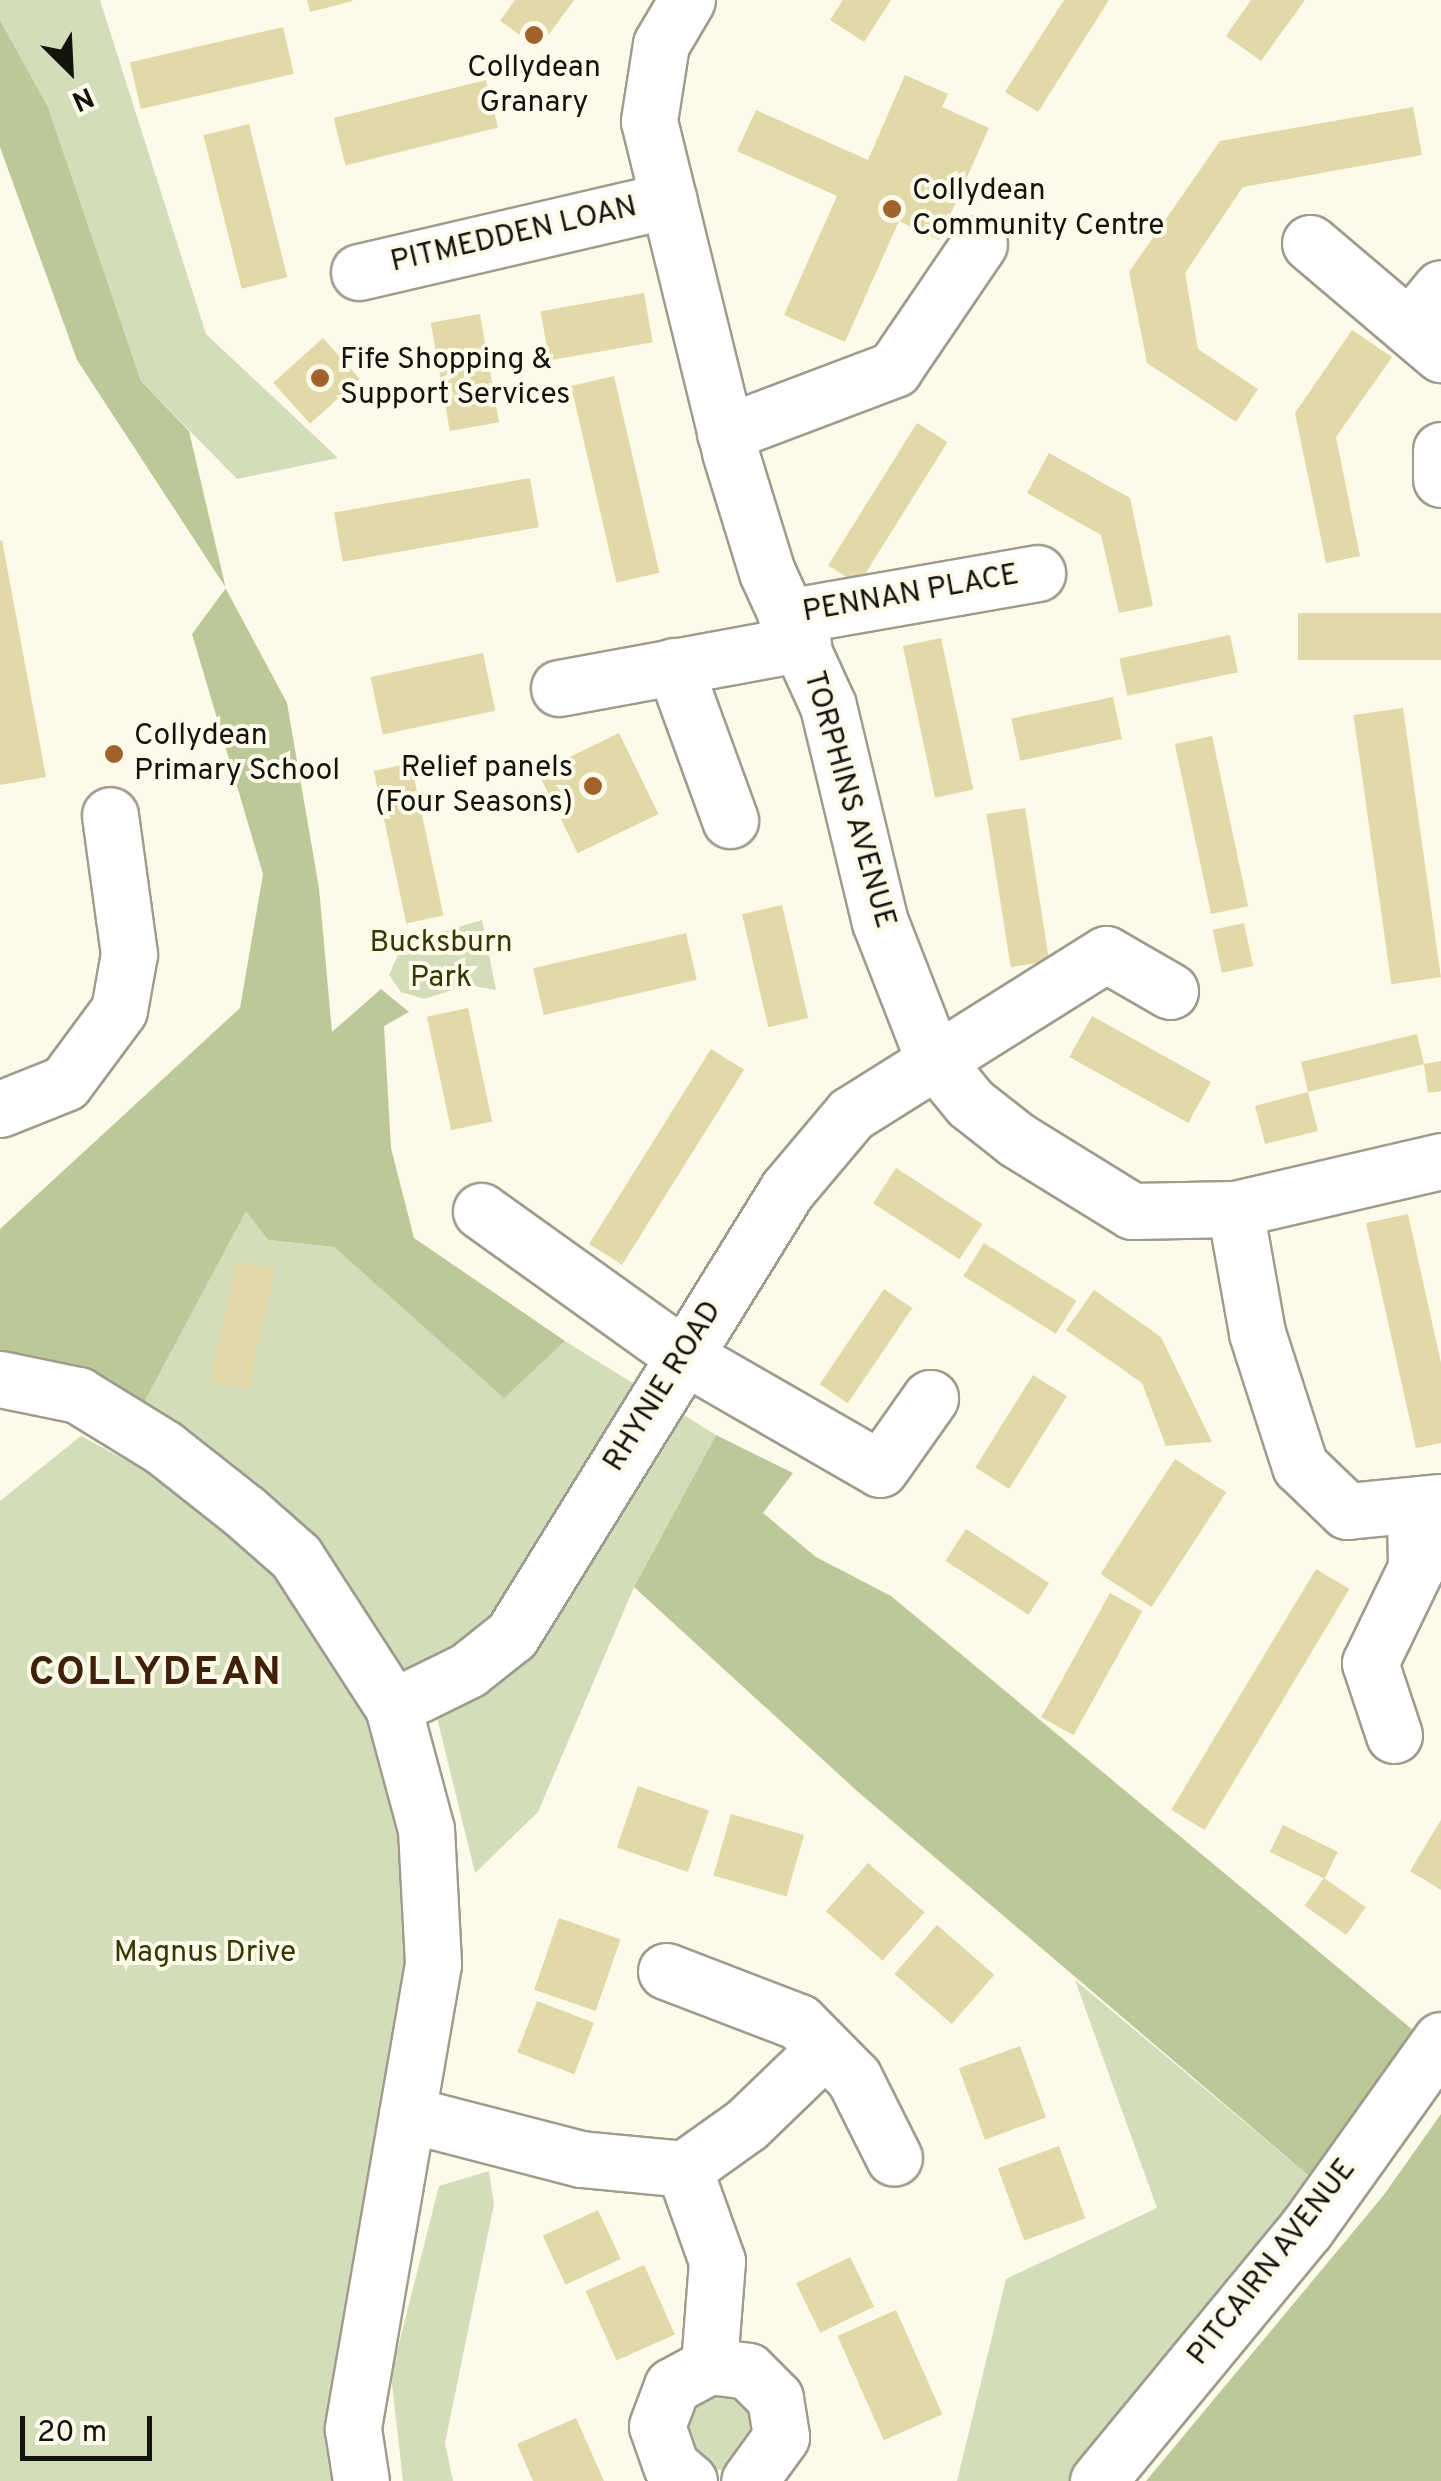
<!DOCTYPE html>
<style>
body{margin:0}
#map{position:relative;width:1441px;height:2481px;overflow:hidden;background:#fdfae9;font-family:Overpass,sans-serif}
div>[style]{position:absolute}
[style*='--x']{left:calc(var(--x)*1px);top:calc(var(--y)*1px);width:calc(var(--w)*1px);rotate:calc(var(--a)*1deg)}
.green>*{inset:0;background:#d4ddba}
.forest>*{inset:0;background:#bdc899}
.building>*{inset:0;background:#e1d9a8;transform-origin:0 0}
.roads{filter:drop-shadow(2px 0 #9e9c8c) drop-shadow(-2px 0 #9e9c8c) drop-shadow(0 2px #9e9c8c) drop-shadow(0 -2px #9e9c8c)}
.minor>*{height:55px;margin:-27.5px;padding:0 27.5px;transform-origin:27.5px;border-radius:27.5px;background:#fff}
.dots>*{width:28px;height:28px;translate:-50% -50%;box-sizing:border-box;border:5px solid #fdfae9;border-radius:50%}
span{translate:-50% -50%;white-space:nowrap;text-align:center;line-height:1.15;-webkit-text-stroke:8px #fdfae9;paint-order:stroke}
.poi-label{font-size:30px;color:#14130e}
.left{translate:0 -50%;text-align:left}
.right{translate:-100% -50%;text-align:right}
.street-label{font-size:30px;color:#14130e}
.park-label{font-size:30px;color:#313a02}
.district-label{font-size:40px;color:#3f2107;font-weight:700;letter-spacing:2.5px}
.north{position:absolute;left:20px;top:20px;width:100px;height:100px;-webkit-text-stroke:8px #fdfae9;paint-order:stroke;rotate:156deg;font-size:28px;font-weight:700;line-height:40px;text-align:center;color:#14130e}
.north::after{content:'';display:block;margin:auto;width:35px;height:45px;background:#14130e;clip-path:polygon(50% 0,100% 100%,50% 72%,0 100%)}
.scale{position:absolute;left:20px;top:2416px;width:132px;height:45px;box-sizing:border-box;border:5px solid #14130e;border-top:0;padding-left:12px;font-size:30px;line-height:35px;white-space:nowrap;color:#14130e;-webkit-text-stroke:8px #fdfae9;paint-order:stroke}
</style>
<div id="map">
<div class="green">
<i style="clip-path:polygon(0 0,100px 0,206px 334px,338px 458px,237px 479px,141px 381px,48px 107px,0 20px)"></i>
<i style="clip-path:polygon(482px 920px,496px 990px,469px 985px,424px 999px,401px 992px,389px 975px,403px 944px)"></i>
<i style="clip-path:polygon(246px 1210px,268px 1240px,334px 1247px,504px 1397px,565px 1341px,716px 1435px,634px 1587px,538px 1812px,475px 1873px,430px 1689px,393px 1707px,346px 1624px,131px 1427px)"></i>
<i style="clip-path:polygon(81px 1436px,196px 1498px,273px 1555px,368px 1699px,406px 1829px,411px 1922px,333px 2481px,0 2481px,0 1501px)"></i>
<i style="clip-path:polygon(1075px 1980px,1316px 2182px,1071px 2481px,957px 2481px,1006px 2279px,1157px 2208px)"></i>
<i style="clip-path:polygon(489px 2171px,494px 2204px,445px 2443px,453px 2481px,403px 2481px,391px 2375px,439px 2186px)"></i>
<i style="clip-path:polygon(720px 2382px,764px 2422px,732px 2469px,717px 2470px,702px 2466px,676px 2417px)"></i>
</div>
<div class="forest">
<i style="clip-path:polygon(0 20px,48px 107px,141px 381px,189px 431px,226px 589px,287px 703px,319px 888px,332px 1032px,381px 989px,409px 1012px,384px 1026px,391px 1148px,414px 1238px,565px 1341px,504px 1398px,334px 1247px,268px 1240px,246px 1211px,131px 1427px,0 1379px,0 1229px,240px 1008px,263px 874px,192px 634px,226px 588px,77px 360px,0 147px)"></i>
<i style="clip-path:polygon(716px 1435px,793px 1473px,763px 1513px,816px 1557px,891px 1596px,1419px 2035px,1316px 2182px,857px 1791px,634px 1587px)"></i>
<i style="clip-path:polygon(1441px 2114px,1441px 2481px,1146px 2481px,1383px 2196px)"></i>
</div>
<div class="building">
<i style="clip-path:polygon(307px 0,352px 0,353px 1px,310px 12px)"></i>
<i style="clip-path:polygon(515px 0,574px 0,539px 48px,500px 21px)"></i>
<i style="clip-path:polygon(843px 0,891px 0,864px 42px,830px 20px)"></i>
<i style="clip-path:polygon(1064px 0,1109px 0,1038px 112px,1005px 92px)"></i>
<i style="clip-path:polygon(1251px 0,1305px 0,1261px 61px,1226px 36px)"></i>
<i style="left:283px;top:27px;width:48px;height:157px;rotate:77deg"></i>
<i style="clip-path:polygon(905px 75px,948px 94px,942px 107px,989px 128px,939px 240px,899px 221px,845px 342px,784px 315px,837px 196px,737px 151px,756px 110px,868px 160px)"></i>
<i style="left:486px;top:80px;width:49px;height:157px;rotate:76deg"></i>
<i style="clip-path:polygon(1413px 107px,1422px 155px,1243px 187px,1185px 273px,1198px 349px,1258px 389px,1236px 422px,1147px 363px,1129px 272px,1220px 141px)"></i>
<i style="left:249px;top:124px;width:158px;height:47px;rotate:76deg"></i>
<i style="left:644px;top:293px;width:50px;height:105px;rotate:80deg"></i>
<i style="left:480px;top:314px;width:110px;height:50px;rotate:80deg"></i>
<i style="clip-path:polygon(1352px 330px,1392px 357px,1336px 437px,1360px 556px,1326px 563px,1295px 413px)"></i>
<i style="left:323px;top:338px;width:55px;height:67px;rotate:48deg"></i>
<i style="left:614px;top:376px;width:202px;height:44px;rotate:77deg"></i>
<i style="left:917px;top:423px;width:36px;height:168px;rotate:32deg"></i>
<i style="clip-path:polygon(1049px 453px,1130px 498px,1153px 606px,1119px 613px,1101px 535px,1027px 493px)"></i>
<i style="left:530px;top:478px;width:50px;height:199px;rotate:80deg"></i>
<i style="clip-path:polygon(2px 540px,46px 777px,0 785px,0 541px)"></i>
<i style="left:1441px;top:613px;width:47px;height:143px;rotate:90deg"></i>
<i style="left:1230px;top:635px;width:38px;height:113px;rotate:78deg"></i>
<i style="left:941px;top:638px;width:155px;height:39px;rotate:78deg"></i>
<i style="left:483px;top:653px;width:59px;height:115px;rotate:78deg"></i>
<i style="left:1113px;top:697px;width:43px;height:104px;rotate:78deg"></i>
<i style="left:1403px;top:708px;width:272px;height:50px;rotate:82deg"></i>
<i style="left:619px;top:733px;width:90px;height:90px;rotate:64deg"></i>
<i style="left:1212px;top:736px;width:174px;height:38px;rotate:78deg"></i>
<i style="left:411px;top:763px;width:156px;height:38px;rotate:78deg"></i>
<i style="left:1025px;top:808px;width:155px;height:39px;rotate:81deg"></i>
<i style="left:782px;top:905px;width:116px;height:41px;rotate:77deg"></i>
<i style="left:1244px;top:923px;width:44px;height:32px;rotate:78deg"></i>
<i style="left:686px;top:933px;width:48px;height:157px;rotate:77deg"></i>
<i style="left:468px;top:1008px;width:116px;height:42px;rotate:78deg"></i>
<i style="left:1092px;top:1016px;width:136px;height:47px;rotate:29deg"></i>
<i style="clip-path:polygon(1417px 1034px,1424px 1064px,1308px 1092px,1318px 1131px,1265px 1144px,1255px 1106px,1308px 1092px,1301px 1062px)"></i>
<i style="left:711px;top:1049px;width:39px;height:230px;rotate:32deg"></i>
<i style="clip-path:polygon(1441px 1061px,1441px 1091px,1428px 1093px,1424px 1064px)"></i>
<i style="left:896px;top:1168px;width:103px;height:42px;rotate:33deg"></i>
<i style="clip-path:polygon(1408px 1214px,1441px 1363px,1441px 1443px,1416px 1448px,1366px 1223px)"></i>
<i style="left:984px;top:1243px;width:109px;height:39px;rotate:32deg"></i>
<i style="left:236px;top:1260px;width:40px;height:124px;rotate:12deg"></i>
<i style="left:884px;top:1289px;width:34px;height:115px;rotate:34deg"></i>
<i style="clip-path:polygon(1094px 1290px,1161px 1337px,1212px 1442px,1166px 1446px,1142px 1383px,1066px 1330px)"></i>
<i style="left:1033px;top:1375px;width:40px;height:109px;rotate:32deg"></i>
<i style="left:1175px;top:1459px;width:61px;height:137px;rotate:33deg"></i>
<i style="left:966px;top:1529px;width:99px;height:38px;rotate:33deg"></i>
<i style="left:1316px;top:1569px;width:39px;height:281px;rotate:31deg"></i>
<i style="left:1110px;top:1593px;width:37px;height:142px;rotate:29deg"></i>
<i style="left:638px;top:1786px;width:75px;height:65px;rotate:19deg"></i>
<i style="left:731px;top:1814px;width:76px;height:64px;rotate:16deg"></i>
<i style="clip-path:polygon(1441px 1820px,1441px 1890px,1410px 1871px)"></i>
<i style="left:1283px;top:1825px;width:61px;height:30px;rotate:26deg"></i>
<i style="left:868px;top:1863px;width:75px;height:64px;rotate:41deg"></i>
<i style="left:1324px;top:1878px;width:51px;height:34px;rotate:35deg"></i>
<i style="left:559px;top:1918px;width:65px;height:76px;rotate:19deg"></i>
<i style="left:937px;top:1925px;width:76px;height:65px;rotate:41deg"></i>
<i style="left:537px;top:2001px;width:61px;height:55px;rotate:21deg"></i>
<i style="left:1020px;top:2046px;width:76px;height:65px;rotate:70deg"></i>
<i style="left:1059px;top:2146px;width:77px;height:65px;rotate:70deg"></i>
<i style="left:598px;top:2210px;width:54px;height:61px;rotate:65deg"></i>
<i style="left:850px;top:2257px;width:55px;height:60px;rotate:64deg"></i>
<i style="left:644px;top:2265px;width:76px;height:64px;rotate:66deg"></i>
<i style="left:896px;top:2310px;width:114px;height:64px;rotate:66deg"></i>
<i style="clip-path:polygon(576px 2418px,604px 2481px,533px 2481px,517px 2444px)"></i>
</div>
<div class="roads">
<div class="minor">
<i style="--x:687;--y:0;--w:51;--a:120.6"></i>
<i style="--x:661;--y:44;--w:78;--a:98.9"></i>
<i style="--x:649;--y:121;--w:341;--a:76.2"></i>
<i style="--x:730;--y:452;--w:126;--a:72.9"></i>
<i style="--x:767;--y:572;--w:147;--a:65.5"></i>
<i style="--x:828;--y:706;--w:222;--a:76.5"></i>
<i style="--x:880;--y:922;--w:146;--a:68.7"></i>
<i style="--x:933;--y:1058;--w:58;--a:50.6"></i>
<i style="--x:970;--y:1103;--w:60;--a:38.2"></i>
<i style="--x:1017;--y:1140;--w:135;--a:31.7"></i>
<i style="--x:1132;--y:1211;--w:103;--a:-1.1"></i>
<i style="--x:1235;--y:1209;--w:212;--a:-13.1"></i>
<i style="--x:1310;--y:243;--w:172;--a:40.3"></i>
<i style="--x:359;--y:272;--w:318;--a:-13.1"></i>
<i style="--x:1409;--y:327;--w:50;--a:-50.6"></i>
<i style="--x:725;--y:433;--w:181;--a:-20.7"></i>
<i style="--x:894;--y:369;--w:151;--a:-55.8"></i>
<i style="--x:1441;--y:450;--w:29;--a:90"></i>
<i style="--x:786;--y:617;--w:255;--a:-9.9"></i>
<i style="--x:674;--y:666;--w:164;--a:70"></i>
<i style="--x:559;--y:688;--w:248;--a:-10.4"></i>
<i style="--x:0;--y:1109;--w:70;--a:-21.8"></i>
<i style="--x:65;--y:1083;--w:91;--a:-53.5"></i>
<i style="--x:119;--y:1010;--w:57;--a:-79.9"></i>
<i style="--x:129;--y:954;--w:140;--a:-97.8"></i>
<i style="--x:1235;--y:1209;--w:126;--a:79.9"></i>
<i style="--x:1257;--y:1333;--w:140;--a:72.1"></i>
<i style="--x:1300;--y:1466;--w:65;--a:43.8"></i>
<i style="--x:1347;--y:1511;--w:94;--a:-5.5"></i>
<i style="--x:481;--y:1211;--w:247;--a:35.6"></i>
<i style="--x:682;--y:1355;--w:228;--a:29.9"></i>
<i style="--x:880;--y:1469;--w:87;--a:-54.8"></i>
<i style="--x:0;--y:1379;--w:80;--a:11.6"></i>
<i style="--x:78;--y:1395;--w:101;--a:31.6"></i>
<i style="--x:164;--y:1448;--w:103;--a:38.3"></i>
<i style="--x:245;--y:1512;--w:68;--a:41.4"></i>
<i style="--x:296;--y:1557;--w:179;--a:57.1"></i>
<i style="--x:393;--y:1707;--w:126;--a:74.9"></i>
<i style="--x:426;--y:1829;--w:135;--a:87"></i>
<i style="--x:433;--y:1964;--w:472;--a:99.8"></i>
<i style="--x:353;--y:2429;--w:53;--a:81.3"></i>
<i style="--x:393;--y:1707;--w:84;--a:-26.3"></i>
<i style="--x:468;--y:1670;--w:56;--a:-38.5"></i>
<i style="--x:512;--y:1635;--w:523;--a:-58.28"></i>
<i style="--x:787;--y:1190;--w:99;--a:-49.9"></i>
<i style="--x:851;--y:1114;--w:301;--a:-32.1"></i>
<i style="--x:1106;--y:954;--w:74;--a:30"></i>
<i style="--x:1394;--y:1735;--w:76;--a:-108.4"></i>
<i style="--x:1370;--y:1663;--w:106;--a:-64.2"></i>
<i style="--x:1416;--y:1568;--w:59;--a:-91"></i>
<i style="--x:666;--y:1971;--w:142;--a:21"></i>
<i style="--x:799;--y:2022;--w:78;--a:45.5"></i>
<i style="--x:854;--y:2078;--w:89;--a:63.4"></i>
<i style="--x:407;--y:2114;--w:180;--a:14.5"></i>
<i style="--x:581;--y:2159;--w:103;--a:5.5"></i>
<i style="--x:684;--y:2169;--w:77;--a:-35.5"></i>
<i style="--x:747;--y:2124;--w:108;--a:-43.9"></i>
<i style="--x:684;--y:2169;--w:98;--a:70.3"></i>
<i style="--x:717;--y:2261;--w:105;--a:94.4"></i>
<i style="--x:689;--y:2481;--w:23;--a:-140"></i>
<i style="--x:671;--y:2466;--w:42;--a:-109.3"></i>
<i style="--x:657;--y:2426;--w:43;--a:-69.4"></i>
<i style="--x:672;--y:2386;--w:42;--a:-28.4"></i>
<i style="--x:709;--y:2366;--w:39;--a:7"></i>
<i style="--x:748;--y:2371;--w:38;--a:45"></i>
<i style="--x:775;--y:2398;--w:39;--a:81"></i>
<i style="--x:781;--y:2437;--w:54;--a:126"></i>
<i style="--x:1098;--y:2481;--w:327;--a:-50.5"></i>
<i style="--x:1306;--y:2229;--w:232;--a:-54.5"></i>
</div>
</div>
<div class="dots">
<i style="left:534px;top:35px;background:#a3622c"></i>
<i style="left:892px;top:209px;background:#a3622c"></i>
<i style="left:320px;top:378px;background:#a3622c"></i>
<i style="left:114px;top:754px;background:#a3622c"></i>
<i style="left:593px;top:786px;background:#a3622c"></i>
</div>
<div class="poi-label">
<span style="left:534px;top:86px">Collydean<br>Granary</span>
<span class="left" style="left:912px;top:209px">Collydean<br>Community Centre</span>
<span class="left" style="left:340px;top:378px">Fife Shopping &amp;<br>Support Services</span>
<span class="left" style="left:134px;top:754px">Collydean<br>Primary School</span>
<span class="right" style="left:573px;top:786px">Relief panels<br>(Four Seasons)</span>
</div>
<div class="street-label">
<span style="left:514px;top:236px;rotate:-13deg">PITMEDDEN LOAN</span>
<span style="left:911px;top:595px;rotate:-10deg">PENNAN PLACE</span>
<span style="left:848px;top:800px;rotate:74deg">TORPHINS AVENUE</span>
<span style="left:664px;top:1387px;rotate:-58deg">RHYNIE ROAD</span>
<span style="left:1273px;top:2263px;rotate:-52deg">PITCAIRN AVENUE</span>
</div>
<div class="park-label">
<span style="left:441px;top:961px">Bucksburn<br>Park</span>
<span style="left:205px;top:1954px">Magnus Drive</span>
</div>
<div class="district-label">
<span style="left:156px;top:1674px">COLLYDEAN</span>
</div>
<div class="north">N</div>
<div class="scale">20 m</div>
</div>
